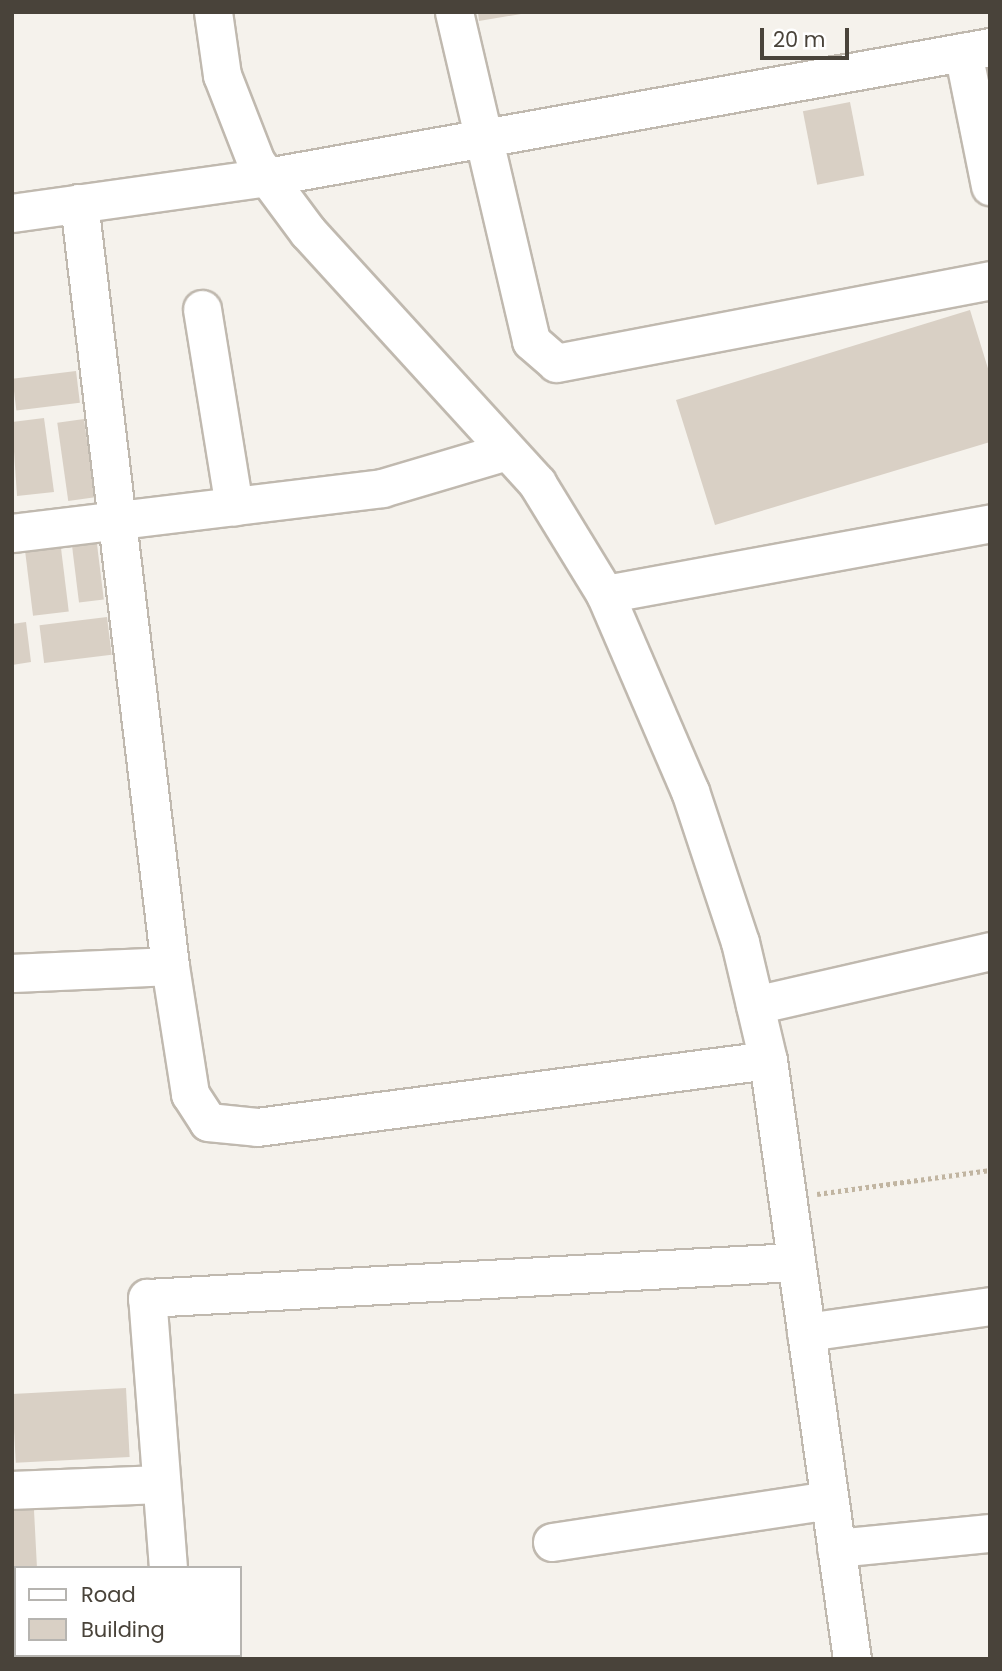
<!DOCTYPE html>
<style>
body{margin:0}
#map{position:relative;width:1002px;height:1671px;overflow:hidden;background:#f5f2ec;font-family:Poppins,sans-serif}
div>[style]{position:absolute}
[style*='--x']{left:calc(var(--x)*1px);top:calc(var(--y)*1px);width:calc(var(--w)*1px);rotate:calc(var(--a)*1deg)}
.building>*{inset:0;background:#d9d0c5;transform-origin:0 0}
.path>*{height:4.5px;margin-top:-2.25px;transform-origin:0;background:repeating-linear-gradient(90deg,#c1b5a1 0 3.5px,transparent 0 7px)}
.roads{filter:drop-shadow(2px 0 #c0b9af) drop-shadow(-2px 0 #c0b9af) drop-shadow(0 2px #c0b9af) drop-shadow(0 -2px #c0b9af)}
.minor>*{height:37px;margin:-18.5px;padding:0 18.5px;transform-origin:18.5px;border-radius:18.5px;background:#fff}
span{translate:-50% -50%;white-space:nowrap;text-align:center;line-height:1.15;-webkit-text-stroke:5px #fff;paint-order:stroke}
.frame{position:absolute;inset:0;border:14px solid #49433a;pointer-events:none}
.legend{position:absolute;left:14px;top:1566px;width:228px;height:91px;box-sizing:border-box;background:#fff;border:2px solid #b6b4b0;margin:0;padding:9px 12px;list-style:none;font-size:21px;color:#49433a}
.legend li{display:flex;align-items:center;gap:14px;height:35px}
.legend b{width:35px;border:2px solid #b6b4b0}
.scale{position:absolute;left:760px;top:28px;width:89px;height:32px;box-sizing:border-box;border:4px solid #49433a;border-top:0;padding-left:9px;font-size:21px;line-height:24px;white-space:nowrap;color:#49433a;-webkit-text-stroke:5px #fff;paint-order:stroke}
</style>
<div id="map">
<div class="building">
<i style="clip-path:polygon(478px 12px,521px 12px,521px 14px,479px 21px)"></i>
<i style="left:850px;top:102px;width:75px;height:48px;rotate:79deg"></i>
<i style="clip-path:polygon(970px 310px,990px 375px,990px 442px,715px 525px,676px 400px)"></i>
<i style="left:76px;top:371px;width:32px;height:64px;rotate:83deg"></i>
<i style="clip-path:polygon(44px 418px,54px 492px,17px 496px,12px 422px)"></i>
<i style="left:84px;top:419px;width:79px;height:27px;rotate:82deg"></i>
<i style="left:96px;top:536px;width:64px;height:25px;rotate:83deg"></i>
<i style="left:60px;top:540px;width:72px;height:36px;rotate:83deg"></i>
<i style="left:107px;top:617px;width:38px;height:68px;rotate:83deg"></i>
<i style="clip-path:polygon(26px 622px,31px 662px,12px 665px,12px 624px)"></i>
<i style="left:126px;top:1388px;width:69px;height:114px;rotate:87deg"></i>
<i style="clip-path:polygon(34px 1510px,37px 1568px,16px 1568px,12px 1575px,12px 1511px)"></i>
<i style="clip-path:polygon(13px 1650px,16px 1655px,46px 1659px,13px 1659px)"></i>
</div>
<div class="path">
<i style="--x:817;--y:1194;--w:175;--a:-7.9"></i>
</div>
<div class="roads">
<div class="minor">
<i style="--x:213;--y:12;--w:64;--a:81.9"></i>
<i style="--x:222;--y:75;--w:93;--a:68.7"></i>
<i style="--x:256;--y:162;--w:87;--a:53.4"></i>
<i style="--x:308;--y:232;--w:340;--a:47.6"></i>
<i style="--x:537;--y:483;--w:130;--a:58.5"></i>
<i style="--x:605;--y:594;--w:215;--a:66.7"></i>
<i style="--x:690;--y:791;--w:159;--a:71.7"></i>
<i style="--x:740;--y:942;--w:121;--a:76.7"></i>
<i style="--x:768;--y:1060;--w:605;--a:82.02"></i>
<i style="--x:454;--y:12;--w:338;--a:76.8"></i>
<i style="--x:531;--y:341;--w:33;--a:41"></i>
<i style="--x:556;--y:363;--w:442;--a:-10.8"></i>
<i style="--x:963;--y:52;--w:137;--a:78.6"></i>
<i style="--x:79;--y:203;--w:768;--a:83.2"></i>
<i style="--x:170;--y:966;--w:130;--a:81.1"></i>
<i style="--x:190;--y:1094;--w:33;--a:57"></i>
<i style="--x:208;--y:1122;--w:49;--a:5.8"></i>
<i style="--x:257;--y:1127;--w:515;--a:-7.47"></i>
<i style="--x:12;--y:213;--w:258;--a:-8"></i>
<i style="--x:267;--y:177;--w:735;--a:-10.19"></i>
<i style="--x:202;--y:309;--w:200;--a:80.8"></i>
<i style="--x:12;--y:533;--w:373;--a:-6.9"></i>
<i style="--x:382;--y:488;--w:130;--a:-16.5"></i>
<i style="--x:605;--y:594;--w:391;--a:-10.4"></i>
<i style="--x:12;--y:973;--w:158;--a:-2.5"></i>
<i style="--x:755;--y:1005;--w:241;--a:-12.9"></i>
<i style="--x:806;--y:1332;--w:186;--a:-8"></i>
<i style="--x:12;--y:1490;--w:149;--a:-2.3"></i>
<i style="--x:552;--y:1542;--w:280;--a:-8.6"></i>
<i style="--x:836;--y:1548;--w:155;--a:-5.6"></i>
<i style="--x:168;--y:1568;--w:271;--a:-94.4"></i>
<i style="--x:147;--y:1298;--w:647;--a:-3.19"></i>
<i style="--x:175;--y:1655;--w:4;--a:90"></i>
</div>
</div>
<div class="frame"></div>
<ul class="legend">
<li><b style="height:9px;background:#fff"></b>Road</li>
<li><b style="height:19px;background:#d9d0c5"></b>Building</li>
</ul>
<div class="scale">20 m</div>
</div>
